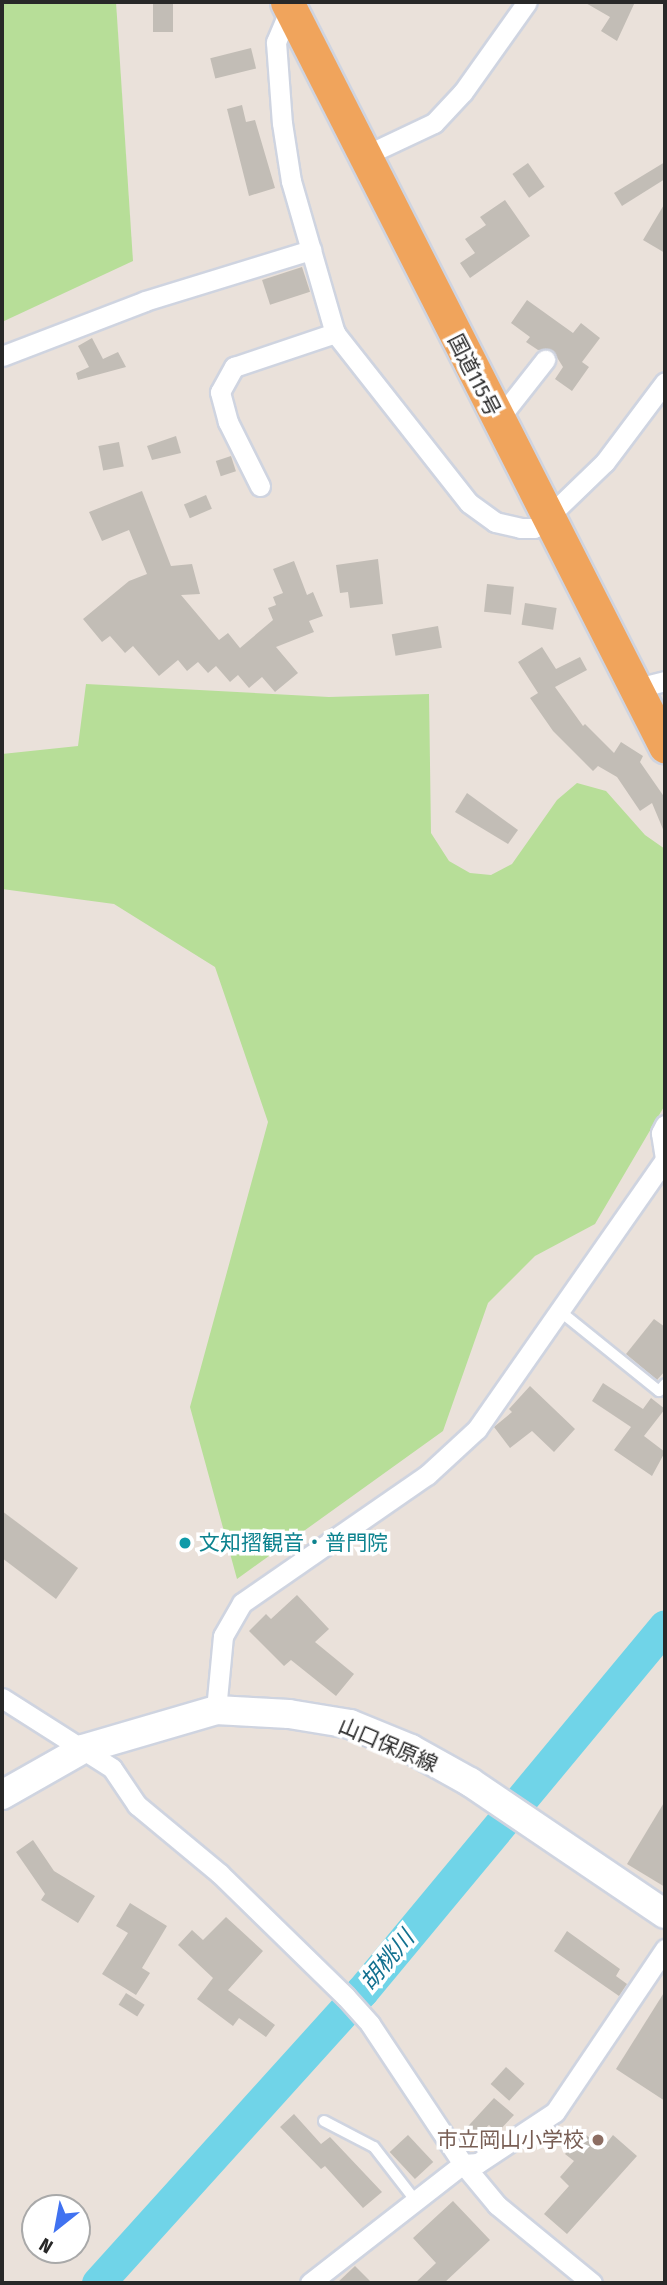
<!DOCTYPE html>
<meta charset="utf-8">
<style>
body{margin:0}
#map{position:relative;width:667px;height:2285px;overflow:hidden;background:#eae1da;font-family:"Fira Sans Condensed","Noto Sans JP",sans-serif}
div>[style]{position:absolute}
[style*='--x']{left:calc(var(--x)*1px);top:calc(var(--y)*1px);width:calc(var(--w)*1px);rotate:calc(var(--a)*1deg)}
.green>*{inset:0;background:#b7de98}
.river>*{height:33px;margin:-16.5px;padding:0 16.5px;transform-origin:16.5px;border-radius:16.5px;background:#70d4e8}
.building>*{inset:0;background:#c2bdb6;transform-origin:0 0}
.roads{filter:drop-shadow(2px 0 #cfd4e0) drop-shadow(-2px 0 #cfd4e0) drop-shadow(0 2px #cfd4e0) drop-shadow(0 -2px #cfd4e0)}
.service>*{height:10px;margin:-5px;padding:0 5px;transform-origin:5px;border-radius:5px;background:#fff}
.minor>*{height:19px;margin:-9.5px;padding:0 9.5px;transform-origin:9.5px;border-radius:9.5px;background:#fff}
.secondary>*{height:28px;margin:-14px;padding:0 14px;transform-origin:14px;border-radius:14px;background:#fff}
.trunk>*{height:33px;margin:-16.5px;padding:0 16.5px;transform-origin:16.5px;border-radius:16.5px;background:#f0a45c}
.dots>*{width:19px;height:19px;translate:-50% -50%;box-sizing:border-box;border:4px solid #fff;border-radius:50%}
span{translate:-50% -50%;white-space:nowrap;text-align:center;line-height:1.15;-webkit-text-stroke:7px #fff;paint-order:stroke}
.street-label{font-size:21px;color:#282828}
.culture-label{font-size:21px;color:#0d838f}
.left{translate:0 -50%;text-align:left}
.education-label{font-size:21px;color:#785e54}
.right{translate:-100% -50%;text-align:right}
.water-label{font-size:23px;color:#137190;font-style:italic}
.frame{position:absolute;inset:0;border:4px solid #282828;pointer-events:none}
.north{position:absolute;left:21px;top:2194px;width:70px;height:70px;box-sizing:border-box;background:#fff;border:2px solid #a9a9a9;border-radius:50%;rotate:211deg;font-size:19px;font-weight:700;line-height:28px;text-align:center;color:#282828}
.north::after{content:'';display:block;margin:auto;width:24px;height:32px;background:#4072f1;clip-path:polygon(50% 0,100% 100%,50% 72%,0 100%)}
</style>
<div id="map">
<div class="green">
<i style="clip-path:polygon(2px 2px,116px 2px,133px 261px,2px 322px)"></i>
<i style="clip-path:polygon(86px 684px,329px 697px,429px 694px,431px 833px,449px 861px,470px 873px,491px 875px,512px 864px,557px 800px,577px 783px,606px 791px,645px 835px,665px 849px,665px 1105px,595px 1224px,535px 1256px,488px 1303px,443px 1431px,237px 1579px,190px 1407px,268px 1122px,215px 967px,114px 904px,2px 889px,2px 754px,78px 746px)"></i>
</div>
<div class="river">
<i style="--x:98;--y:2283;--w:394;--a:-47.9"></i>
<i style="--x:362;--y:1991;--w:474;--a:-50.3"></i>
</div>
<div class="building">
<i style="left:153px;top:2px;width:20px;height:30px"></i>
<i style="clip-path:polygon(584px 2px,635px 2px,617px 41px,601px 31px,610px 17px)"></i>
<i style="left:251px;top:48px;width:21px;height:42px;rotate:76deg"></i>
<i style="clip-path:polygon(242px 105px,246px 122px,255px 120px,275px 188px,249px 196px,227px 109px)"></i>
<i style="clip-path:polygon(665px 162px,665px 179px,622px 206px,614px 193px)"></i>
<i style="left:528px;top:163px;width:29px;height:19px;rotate:55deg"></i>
<i style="clip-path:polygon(505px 200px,530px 236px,470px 278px,460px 263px,475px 253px,465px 239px,486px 225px,480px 217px)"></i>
<i style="clip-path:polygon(665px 203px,665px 253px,643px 240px)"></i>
<i style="left:302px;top:267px;width:26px;height:42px;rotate:72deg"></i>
<i style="clip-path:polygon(527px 300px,573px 333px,581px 323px,600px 338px,582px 362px,589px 367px,572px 391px,555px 379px,563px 367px,553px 351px,538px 350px,526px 342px,530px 337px,511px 323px)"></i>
<i style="clip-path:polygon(92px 338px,103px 359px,118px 352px,126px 367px,78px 380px,76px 373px,89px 367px,78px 346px)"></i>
<i style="clip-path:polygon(176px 436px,181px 453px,152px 460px,147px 446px)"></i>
<i style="left:119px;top:442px;width:25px;height:21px;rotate:79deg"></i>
<i style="left:231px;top:456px;width:16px;height:16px;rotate:72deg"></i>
<i style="clip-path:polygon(142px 491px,171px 566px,192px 564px,200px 594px,181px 595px,219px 640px,228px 633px,240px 648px,273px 620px,268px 608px,276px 605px,273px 597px,283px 593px,273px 569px,294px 561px,307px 595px,313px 592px,323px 616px,309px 621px,314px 632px,276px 647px,298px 673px,275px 692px,262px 677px,249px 688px,238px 675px,230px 682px,216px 666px,208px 673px,198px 662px,187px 671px,178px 660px,159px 676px,133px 646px,125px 653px,110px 636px,102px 642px,83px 619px,129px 581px,147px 574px,129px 530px,102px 541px,89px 512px)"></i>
<i style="left:206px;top:495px;width:15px;height:24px;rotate:67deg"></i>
<i style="clip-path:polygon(378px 559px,383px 604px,350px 608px,348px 592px,340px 593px,336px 565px)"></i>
<i style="left:487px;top:584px;width:27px;height:28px;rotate:6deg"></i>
<i style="left:525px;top:603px;width:32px;height:22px;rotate:9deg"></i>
<i style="left:438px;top:626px;width:22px;height:47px;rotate:80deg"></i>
<i style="clip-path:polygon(542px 647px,556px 669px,580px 657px,587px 670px,555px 687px,583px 726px,585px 724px,614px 753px,621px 742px,643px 756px,640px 762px,665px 798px,665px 834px,652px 803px,640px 811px,617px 777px,598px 766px,593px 771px,553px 731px,530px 698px,538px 693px,518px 662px)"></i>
<i style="clip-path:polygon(467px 793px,518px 830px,508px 844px,455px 812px)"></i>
<i style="clip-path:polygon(654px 1319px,665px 1327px,665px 1371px,657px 1380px,626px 1354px)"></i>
<i style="clip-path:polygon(603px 1383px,643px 1409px,651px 1398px,665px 1409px,644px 1436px,665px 1452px,652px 1476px,614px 1450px,631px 1427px,592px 1401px)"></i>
<i style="clip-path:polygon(530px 1386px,575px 1429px,554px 1452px,532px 1431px,510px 1448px,494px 1427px,512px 1412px,509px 1409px)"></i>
<i style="clip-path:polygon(2px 1511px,78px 1568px,56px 1599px,2px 1558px)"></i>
<i style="clip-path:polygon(297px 1595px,329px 1629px,315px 1642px,354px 1674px,336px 1696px,291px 1660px,284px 1666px,249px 1631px,266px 1614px,271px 1619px)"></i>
<i style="clip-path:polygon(665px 1801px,665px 1887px,627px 1864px)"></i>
<i style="clip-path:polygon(33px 1840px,54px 1871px,95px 1896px,78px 1923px,41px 1900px,45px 1894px,16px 1852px)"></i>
<i style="clip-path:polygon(130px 1903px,167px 1926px,142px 1968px,150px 1973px,136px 1995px,102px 1974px,128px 1933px,116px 1926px)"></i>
<i style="clip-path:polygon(226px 1917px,263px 1951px,228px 1990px,275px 2025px,266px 2037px,239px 2018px,233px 2026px,197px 1999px,213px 1978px,178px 1945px,192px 1930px,203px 1940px)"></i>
<i style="clip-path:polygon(567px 1931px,620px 1969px,616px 1976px,627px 1984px,619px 1996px,554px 1951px)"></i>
<i style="clip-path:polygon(665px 1991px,665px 2101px,616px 2069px)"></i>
<i style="left:126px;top:1993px;width:22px;height:14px;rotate:32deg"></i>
<i style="left:506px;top:2067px;width:25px;height:23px;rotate:42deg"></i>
<i style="clip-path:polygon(494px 2098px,514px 2115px,497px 2133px,489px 2125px,466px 2146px,459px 2136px)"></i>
<i style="clip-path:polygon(294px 2114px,321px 2144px,330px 2137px,382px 2192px,363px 2208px,325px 2166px,321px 2169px,280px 2127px)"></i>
<i style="clip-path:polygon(584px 2133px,602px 2149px,613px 2135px,637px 2156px,567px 2234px,544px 2214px,569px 2186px,560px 2177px,574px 2161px,565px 2154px)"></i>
<i style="left:408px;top:2135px;width:37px;height:25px;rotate:47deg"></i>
<i style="clip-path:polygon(453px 2201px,490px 2240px,444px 2283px,415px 2283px,436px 2263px,413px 2238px)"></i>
<i style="clip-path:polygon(355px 2266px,372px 2283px,337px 2283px)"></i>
</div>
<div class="roads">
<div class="service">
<i style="--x:561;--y:1312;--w:126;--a:38.9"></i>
<i style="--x:659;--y:1391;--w:9;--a:-49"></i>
<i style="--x:324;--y:2121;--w:56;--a:27.5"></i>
<i style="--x:374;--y:2147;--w:67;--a:52.3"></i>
</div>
<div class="minor">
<i style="--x:290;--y:9;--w:36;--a:113"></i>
<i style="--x:276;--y:42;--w:81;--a:85.8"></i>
<i style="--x:282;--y:123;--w:59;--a:81.2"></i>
<i style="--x:291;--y:181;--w:158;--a:73.9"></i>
<i style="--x:364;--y:156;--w:77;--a:-25.2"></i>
<i style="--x:434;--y:123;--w:42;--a:-46.9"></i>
<i style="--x:463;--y:92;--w:110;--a:-54.6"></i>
<i style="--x:2;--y:356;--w:153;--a:-21"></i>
<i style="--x:145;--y:301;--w:174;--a:-17.1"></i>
<i style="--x:497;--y:421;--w:78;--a:-51.8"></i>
<i style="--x:260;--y:486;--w:72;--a:-116.6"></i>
<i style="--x:228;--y:422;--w:31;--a:-105"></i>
<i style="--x:220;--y:392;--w:29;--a:-61"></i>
<i style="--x:234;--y:367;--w:107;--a:-18.6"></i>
<i style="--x:335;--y:333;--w:216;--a:51.8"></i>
<i style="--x:469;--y:503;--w:32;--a:36"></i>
<i style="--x:495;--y:522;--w:26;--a:13"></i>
<i style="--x:520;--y:528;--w:14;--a:0"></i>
<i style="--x:534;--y:528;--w:15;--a:-37"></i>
<i style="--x:546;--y:519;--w:82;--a:-44"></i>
<i style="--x:605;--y:462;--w:100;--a:-53.1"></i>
<i style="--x:637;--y:688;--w:29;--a:-14"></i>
<i style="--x:665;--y:1125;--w:9;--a:117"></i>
<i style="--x:661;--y:1133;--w:24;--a:81"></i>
<i style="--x:2;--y:1698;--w:130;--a:32.5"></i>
<i style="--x:112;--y:1768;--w:45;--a:56"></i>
<i style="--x:137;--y:1805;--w:107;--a:39.7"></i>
<i style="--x:219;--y:1873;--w:177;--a:44.3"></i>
<i style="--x:346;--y:1997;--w:36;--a:48"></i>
<i style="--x:370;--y:2024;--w:168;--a:56.4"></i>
<i style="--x:463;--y:2164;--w:53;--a:50.3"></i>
<i style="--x:497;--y:2205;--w:123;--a:39.4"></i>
<i style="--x:216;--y:1710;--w:74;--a:-84.6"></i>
<i style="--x:223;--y:1636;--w:38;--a:-60"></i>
<i style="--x:242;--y:1603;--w:225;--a:-34.7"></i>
<i style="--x:427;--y:1475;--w:68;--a:-42.6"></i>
<i style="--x:477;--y:1429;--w:328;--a:-55.1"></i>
<i style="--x:310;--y:2283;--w:194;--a:-37.9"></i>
<i style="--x:463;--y:2164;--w:15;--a:-4"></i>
<i style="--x:478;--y:2163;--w:92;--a:-33.5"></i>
<i style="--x:555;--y:2112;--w:197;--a:-56"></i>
</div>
<div class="secondary">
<i style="--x:2;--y:1795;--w:93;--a:-29.6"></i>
<i style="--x:83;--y:1749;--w:139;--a:-16.3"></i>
<i style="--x:216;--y:1710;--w:73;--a:3.1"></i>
<i style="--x:289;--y:1714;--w:62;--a:9.3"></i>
<i style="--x:350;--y:1724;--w:66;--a:22.3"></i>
<i style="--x:411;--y:1749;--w:68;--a:29.2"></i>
<i style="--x:470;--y:1782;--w:235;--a:34.1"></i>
</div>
<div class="trunk">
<i style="--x:287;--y:2;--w:835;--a:63.07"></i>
</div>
</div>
<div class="dots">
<i style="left:185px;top:1543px;background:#0f9aa8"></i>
<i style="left:598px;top:2140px;background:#8d6e63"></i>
</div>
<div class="street-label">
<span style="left:474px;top:375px;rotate:63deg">国道115号</span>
<span style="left:388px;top:1745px;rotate:23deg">山口保原線</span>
</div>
<div class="culture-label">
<span class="left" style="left:199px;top:1543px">文知摺観音・普門院</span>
</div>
<div class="education-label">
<span class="right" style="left:584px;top:2140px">市立岡山小学校</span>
</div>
<div class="water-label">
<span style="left:387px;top:1960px;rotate:-50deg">胡桃川</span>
</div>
<div class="frame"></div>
<div class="north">N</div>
</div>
